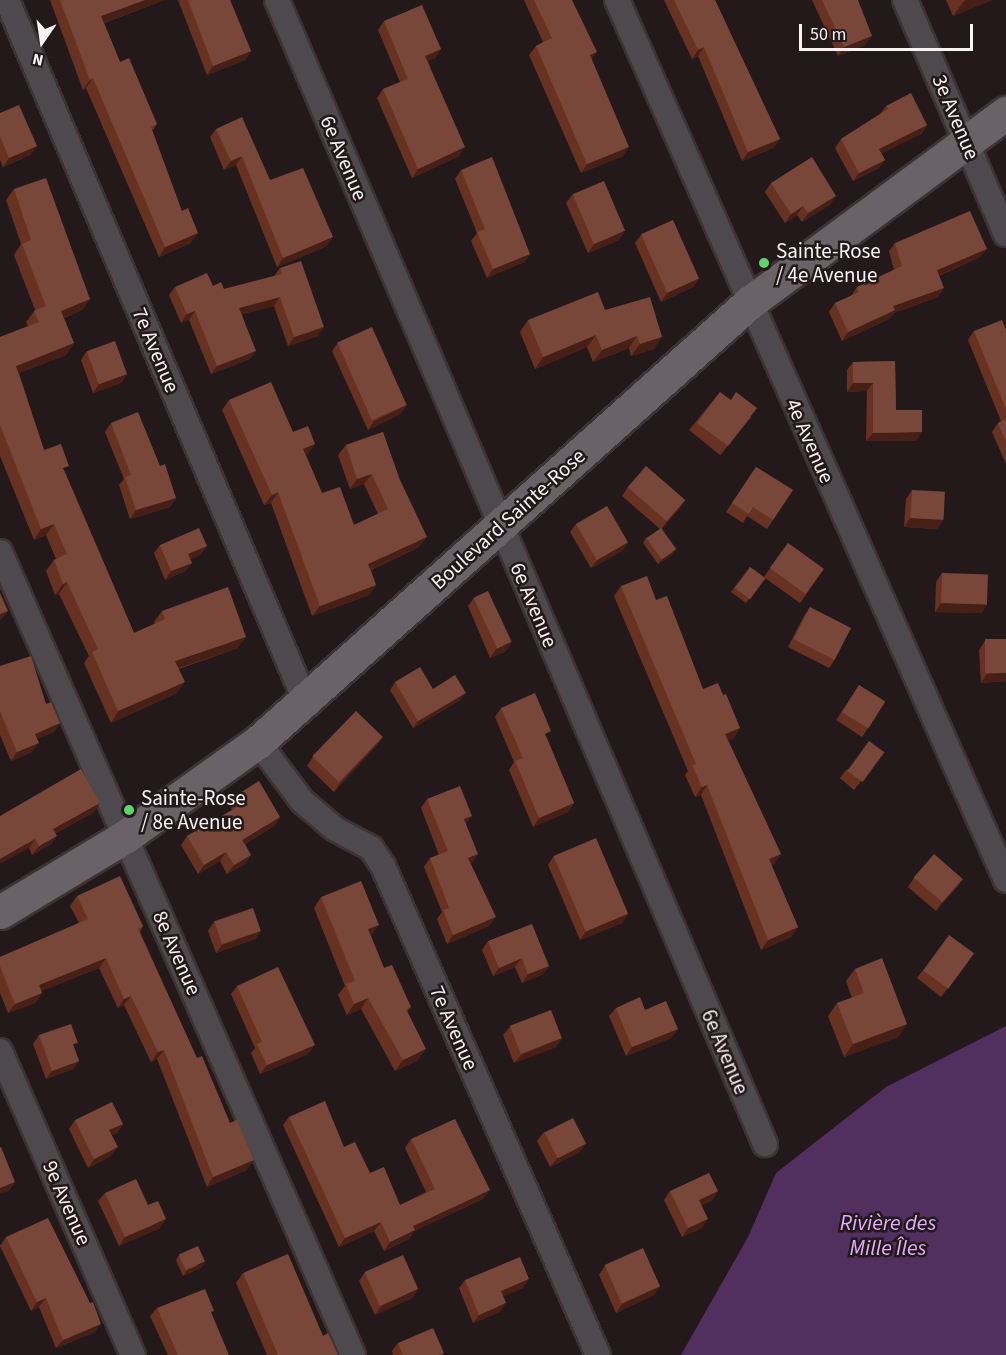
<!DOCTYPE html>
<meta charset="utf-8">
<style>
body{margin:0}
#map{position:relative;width:1006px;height:1355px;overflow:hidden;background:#24191a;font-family:"Source Sans 3",sans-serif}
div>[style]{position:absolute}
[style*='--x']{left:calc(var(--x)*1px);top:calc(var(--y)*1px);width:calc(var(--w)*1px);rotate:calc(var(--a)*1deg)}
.water>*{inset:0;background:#513060}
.roads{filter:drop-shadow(2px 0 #3e3334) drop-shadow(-2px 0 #3e3334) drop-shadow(0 2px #3e3334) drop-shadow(0 -2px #3e3334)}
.street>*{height:24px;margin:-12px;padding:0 12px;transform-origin:12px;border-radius:12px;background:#4e494c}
.secondary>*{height:33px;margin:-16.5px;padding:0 16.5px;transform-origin:16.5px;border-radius:16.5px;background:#6a6267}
.wall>*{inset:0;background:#683223;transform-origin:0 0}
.shaded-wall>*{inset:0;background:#462016}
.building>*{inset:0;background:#784739;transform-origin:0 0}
.dots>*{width:16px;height:16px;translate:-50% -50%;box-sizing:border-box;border:3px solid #24191a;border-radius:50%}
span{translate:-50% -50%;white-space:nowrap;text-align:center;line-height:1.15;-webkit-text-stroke:5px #24191a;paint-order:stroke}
.street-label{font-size:21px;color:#f9f1f2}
.poi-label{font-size:21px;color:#f9f1f2}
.left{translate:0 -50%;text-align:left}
.water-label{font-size:22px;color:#e2aefb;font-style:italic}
.north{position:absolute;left:12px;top:12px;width:60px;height:60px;-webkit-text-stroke:4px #24191a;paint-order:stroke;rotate:193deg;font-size:16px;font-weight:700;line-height:24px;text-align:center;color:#f9f1f2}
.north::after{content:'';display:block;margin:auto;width:21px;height:27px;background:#f9f1f2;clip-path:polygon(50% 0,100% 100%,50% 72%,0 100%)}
.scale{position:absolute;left:799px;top:24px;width:174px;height:27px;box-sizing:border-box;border:3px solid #f9f1f2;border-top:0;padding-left:8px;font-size:18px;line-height:21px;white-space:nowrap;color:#f9f1f2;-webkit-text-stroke:4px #24191a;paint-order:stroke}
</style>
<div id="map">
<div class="water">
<i style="clip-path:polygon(1006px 1026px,1006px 1355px,681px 1355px,748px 1237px,776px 1173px,886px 1087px)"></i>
</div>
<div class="roads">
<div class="street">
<i style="--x:7;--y:0;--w:761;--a:66.94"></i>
<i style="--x:277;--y:0;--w:1244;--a:66.9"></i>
<i style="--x:617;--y:0;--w:962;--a:66.15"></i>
<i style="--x:905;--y:0;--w:255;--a:66.7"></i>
<i style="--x:0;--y:552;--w:877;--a:66.27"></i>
<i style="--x:258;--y:742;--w:74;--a:53.3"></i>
<i style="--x:302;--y:801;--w:43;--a:40.3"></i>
<i style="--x:335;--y:829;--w:41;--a:27.8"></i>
<i style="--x:371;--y:848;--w:22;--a:56"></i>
<i style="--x:383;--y:866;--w:534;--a:66.27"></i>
<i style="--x:0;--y:1051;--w:332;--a:66.4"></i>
</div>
<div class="secondary">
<i style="--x:0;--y:912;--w:147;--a:-31.1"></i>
<i style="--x:126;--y:836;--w:162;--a:-35.5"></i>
<i style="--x:258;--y:742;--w:659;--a:-41.8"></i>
<i style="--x:749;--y:303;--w:320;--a:-36.5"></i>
</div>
</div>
<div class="wall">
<i style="clip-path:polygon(50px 0,165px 0,104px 23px,120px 62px,157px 124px,152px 131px,191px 243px,159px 257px,86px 88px,83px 90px)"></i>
<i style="clip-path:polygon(178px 0,230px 0,251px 51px,245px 60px,207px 75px)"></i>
<i style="clip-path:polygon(524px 0,572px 0,623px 156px,581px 173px,529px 55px,536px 46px,543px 42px)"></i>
<i style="clip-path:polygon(664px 0,715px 0,780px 139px,773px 148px,742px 161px,698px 56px,692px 59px)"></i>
<i style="clip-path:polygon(812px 0,858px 0,865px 45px,838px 56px)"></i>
<i style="clip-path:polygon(946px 0,992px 0,953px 16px)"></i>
<i style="clip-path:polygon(384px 21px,441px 49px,435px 58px,428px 61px,459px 156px,412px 178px,377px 98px,383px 89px,400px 82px,378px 30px)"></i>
<i style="clip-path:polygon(886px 106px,927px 125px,921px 134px,881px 153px,885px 160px,879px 168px,853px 181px,835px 148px,841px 139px,880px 114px)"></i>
<i style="clip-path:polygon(0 113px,37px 146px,30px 155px,3px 167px,0 160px)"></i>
<i style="clip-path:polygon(216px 129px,270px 180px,327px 246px,277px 267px,236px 165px,224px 170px,210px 137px)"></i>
<i style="clip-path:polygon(461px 170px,530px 254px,524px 262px,487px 278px,471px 241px,477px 233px,455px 179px)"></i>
<i style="clip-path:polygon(771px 183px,830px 205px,802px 222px,797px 215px,785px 223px,765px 192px)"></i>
<i style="clip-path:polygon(14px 189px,90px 299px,82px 310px,64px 318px,74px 343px,66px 355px,19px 373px,44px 450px,65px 472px,134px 633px,155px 624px,154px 622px,162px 611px,238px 648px,179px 669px,177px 693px,111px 723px,84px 663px,89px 656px,59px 594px,55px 595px,46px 571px,54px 560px,56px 559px,46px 535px,34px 540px,0 456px,0 337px,28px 326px,26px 322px,35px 310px,14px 255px,21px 244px,6px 200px)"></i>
<i style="clip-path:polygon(573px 194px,619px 240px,588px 253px,566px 203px)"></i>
<i style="clip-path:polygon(641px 235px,699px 278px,693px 287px,661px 302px,635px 243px)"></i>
<i style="clip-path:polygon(895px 243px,980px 257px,939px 276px,938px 297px,894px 313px,889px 319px,842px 341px,829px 312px,835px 303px,851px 296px,857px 287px,894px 270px,889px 251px)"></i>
<i style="clip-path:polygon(280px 268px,318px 336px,288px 346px,274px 306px,242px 314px,250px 359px,211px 374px,189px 320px,181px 323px,169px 295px,175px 287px,213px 286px,224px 289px,274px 276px)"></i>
<i style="clip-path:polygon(605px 310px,654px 349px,631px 356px,629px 348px,593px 362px,587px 347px,535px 369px,520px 332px,528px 320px)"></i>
<i style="clip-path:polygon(1006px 330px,1006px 464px,992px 432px,998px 423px,1001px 421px,968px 340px,974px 331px)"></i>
<i style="clip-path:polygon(338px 343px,407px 405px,400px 414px,368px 430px,332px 351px)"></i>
<i style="clip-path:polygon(87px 351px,127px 374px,121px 383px,93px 393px,81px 360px)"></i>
<i style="clip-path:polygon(895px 361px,896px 410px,916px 441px,866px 441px,867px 391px,847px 392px,847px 370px,853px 362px)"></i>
<i style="left:720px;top:392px;width:40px;height:49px;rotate:39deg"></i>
<i style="clip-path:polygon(229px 400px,293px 432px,307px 455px,306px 455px,322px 493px,354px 525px,378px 514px,364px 484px,350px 489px,338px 455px,346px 445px,383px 432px,419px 547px,371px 570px,376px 585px,369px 595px,312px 616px,271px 503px,264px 505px,222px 410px)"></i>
<i style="clip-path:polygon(111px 423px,160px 466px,176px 498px,170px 507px,130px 519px,119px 485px,124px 479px,105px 432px)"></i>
<i style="clip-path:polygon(756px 467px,793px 490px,767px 529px,747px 516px,743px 523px,726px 512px)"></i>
<i style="clip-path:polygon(628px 487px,685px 500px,679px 509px,662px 528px,673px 554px,658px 564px,643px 543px,646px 538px,660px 529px,622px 496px)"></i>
<i style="clip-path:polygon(912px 490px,943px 520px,937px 529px,904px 527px,906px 499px)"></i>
<i style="clip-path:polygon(576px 524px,628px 542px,622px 551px,591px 568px,570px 532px)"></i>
<i style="clip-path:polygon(788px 543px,824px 569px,800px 603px,765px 578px,746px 603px,731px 592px,750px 567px,764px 577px)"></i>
<i style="clip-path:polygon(160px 545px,207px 546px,200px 555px,190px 559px,192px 563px,185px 571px,165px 580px,154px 553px)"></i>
<i style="clip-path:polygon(942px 573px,987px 604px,981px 613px,935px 612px,936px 582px)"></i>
<i style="clip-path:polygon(621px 586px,656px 600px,703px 689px,734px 738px,728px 740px,781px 854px,774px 864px,771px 865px,798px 927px,791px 937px,761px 950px,701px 795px,695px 797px,685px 775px,688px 771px,614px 596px)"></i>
<i style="clip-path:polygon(474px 598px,506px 651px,490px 658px,468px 606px)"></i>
<i style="clip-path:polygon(810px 607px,835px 659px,829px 668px,788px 647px,804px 616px)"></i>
<i style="clip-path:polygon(1006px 639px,1006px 681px,981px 683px,979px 650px,985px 641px)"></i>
<i style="clip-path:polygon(0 666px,46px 704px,60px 723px,54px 732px,37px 739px,32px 752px,11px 761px,0 735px)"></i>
<i style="clip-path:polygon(395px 682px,433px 689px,460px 700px,413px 728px,390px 690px)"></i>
<i style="clip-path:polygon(859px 685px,868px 728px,862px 737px,836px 720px)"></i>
<i style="clip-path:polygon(501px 708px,547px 738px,574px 803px,568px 812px,533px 827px,509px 770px,514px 762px,495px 717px)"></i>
<i style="clip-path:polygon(383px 737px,377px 745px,334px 792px,307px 766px,313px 757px)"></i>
<i style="clip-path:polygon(884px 752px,854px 790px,840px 778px,846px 770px)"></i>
<i style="clip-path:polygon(235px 796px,280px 817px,274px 826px,245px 844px,251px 855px,245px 864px,227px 874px,220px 861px,198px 874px,181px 845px,187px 836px,232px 810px,229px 804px)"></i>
<i style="clip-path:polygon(427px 799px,466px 824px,472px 863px,470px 863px,489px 926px,447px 944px,437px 919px,442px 912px,424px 867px,430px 858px,439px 855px,421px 808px)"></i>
<i style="clip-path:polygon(94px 812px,56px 833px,51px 844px,32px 855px,29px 848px,0 816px)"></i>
<i style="clip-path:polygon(554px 856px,628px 914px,622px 923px,580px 940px,548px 865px)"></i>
<i style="clip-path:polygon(914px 878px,963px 879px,957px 887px,936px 911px,908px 887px)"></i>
<i style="clip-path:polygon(77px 896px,143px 926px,140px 932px,247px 1170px,207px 1187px,157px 1059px,151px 1062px,124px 1005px,118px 1008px,99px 968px,41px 991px,42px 993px,35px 1003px,8px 1013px,0 993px,0 957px,79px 923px,70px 906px)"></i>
<i style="clip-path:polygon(321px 897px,371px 936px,384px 968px,411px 1007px,407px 1012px,418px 1060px,395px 1071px,361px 1009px,347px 1015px,338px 995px,345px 986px,314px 908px)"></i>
<i style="clip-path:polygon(214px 922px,261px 931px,255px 939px,216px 953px,208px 931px)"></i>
<i style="clip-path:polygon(488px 941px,549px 966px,543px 974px,522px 983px,515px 967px,493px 976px,482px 950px)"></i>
<i style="clip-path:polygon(968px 962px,941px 997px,917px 978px,923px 970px)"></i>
<i style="clip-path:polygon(855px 969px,907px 1024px,898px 1037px,844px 1057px,828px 1016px,837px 1003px,852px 998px,846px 981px)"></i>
<i style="clip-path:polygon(237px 986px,308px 1054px,260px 1074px,251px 1053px,255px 1048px,231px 994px)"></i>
<i style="clip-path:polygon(616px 1008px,678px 1029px,671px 1038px,626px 1056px,609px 1016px)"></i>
<i style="clip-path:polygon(510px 1027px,562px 1038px,556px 1047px,514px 1063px,503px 1035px)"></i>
<i style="clip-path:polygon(39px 1035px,74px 1048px,79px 1061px,73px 1069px,46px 1079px,33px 1044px)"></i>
<i style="clip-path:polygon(289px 1117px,344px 1147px,400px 1205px,426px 1192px,405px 1148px,411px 1139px,483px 1199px,414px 1231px,409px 1239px,384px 1251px,374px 1231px,339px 1247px,283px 1125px)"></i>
<i style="clip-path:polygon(75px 1120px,123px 1124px,117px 1133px,112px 1135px,111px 1156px,88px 1168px,69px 1129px)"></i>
<i style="clip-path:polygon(544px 1132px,580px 1152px,550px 1167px,537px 1141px)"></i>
<i style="clip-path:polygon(670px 1191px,718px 1191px,712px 1200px,702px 1205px,702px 1228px,682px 1237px,664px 1200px)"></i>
<i style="clip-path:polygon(105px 1193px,148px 1205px,160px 1228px,119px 1246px,98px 1201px)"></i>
<i style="clip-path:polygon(6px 1237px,95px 1332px,56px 1348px,39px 1307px,31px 1311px,0 1246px)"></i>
<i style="clip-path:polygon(179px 1255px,202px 1267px,183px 1276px,176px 1260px)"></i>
<i style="clip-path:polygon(605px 1266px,660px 1286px,654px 1295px,616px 1313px,599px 1275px)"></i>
<i style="clip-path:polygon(365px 1272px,418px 1289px,412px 1298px,375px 1315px,359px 1281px)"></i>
<i style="clip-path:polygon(243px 1273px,323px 1336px,338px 1355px,267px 1355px,236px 1283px)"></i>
<i style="clip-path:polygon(465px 1280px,523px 1288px,503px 1296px,500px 1312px,473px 1323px,459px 1288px)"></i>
<i style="clip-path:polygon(157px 1308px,229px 1355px,168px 1355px,150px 1316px)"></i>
<i style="clip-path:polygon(398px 1343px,444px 1353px,442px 1355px,393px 1355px,392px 1351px)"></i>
</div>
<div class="shaded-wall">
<i style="clip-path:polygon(145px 0,165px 0,95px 26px,101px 16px)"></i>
<i style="clip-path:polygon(966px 0,992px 0,953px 16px,964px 1px)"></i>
<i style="clip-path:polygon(872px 36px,865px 45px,838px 56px,844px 47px)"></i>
<i style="clip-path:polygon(704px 47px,698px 56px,692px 59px,698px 50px)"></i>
<i style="clip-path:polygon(441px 49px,435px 58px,419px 65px,425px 56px)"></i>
<i style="clip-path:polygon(251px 51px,245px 60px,207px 75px,213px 66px)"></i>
<i style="clip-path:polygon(597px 52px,591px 60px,590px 55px)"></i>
<i style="clip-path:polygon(93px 78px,86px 88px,83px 90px,90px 80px)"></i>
<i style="clip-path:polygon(927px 125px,921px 134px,873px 158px,879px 149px)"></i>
<i style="clip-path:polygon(780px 139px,773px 148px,742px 161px,748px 152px)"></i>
<i style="clip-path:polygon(37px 146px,30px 155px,3px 167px,9px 158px)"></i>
<i style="clip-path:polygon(465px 147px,459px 156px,412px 178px,418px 169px)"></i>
<i style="clip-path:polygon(629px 147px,623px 156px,581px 173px,587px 164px)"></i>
<i style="clip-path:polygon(242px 156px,236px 165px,224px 170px,231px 161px)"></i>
<i style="clip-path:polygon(885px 160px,879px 168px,853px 181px,859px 173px)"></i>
<i style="clip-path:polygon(836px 196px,830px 205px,802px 222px,808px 213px)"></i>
<i style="clip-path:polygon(803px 206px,797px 215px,785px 223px,791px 214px)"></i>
<i style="clip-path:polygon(625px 231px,619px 240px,588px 253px,594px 244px)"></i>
<i style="clip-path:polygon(198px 233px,191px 243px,159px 257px,165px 247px)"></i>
<i style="clip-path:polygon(333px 237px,327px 246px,277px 267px,283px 258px)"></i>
<i style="clip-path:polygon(987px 249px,980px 257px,931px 279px,937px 270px)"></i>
<i style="clip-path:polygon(530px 254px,524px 262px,487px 278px,493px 269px)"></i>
<i style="clip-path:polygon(699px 278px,693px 287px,661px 302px,667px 293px)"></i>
<i style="clip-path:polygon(944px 288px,938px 297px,894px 313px,889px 319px,842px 341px,848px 332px,893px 306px)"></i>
<i style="clip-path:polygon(280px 297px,274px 306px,233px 317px,239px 308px)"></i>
<i style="clip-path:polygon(90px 299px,82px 310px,54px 322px,61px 311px)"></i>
<i style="clip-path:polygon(195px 311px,189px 320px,181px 323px,187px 314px)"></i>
<i style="clip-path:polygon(324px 327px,318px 336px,288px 346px,294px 337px)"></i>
<i style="clip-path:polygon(596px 335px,587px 347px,535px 369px,543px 357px)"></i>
<i style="clip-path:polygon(637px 336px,629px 348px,593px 362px,602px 350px)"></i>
<i style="clip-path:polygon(662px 337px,654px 349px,631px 356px,640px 344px)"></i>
<i style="clip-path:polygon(74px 343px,66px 355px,8px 377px,16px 366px)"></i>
<i style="clip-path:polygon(256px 351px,250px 359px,211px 374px,217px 366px)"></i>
<i style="clip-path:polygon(127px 374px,121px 383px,93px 393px,99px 384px)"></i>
<i style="clip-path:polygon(853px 383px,873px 383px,867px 391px,847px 392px)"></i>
<i style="clip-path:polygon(407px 405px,400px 414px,368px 430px,374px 421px)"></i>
<i style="clip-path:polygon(922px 432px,916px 441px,866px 441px,873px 433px)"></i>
<i style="clip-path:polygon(315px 444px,307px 455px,296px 460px,303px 449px)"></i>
<i style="clip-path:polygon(372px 474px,364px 484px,350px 489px,357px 479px)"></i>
<i style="clip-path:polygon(278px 492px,271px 503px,264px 505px,272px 495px)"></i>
<i style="clip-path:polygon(176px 498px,170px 507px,130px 519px,136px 510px)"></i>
<i style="clip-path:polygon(685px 500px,679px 509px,661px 530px,667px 521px)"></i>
<i style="clip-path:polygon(910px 518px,943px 520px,937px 529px,904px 527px)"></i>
<i style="clip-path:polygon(54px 524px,46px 535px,34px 540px,41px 529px)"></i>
<i style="clip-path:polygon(427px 537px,419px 547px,361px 574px,368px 564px)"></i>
<i style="clip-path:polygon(628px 542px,622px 551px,591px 568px,597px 560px)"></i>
<i style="clip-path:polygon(207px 546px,200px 555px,182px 563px,188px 554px)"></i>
<i style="clip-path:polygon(676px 549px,673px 554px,658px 564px,661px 560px)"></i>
<i style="clip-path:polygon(192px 563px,185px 571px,165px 580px,171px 571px)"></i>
<i style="clip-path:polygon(67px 582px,59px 594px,55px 595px,63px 584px)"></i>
<i style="clip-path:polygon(376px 585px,369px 595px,312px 616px,320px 606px)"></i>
<i style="clip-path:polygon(941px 603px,987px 604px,981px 613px,935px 612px)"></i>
<i style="clip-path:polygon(8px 611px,2px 619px,0 620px,0 614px)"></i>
<i style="clip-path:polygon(246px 637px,238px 648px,167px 672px,175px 661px)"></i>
<i style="clip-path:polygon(512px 642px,506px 651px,490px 658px,496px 649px)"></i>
<i style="clip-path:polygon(1006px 673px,1006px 681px,981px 683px,987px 674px)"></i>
<i style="clip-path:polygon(185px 682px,177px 693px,111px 723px,118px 711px)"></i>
<i style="clip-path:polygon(466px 693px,460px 700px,413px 728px,418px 721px)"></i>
<i style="clip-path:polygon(60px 723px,54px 732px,28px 743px,35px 734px)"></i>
<i style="clip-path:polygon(740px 728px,734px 738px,719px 744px,725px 734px)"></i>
<i style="clip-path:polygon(383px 737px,377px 745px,334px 792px,340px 783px)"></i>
<i style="clip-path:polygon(39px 743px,32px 752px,11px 761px,17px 752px)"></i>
<i style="clip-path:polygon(707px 785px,701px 795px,695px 797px,702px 787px)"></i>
<i style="clip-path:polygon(100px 803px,94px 812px,47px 838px,53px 829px)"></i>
<i style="clip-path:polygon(574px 803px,568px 812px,533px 827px,539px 818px)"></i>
<i style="clip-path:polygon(472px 816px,466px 824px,464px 819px)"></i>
<i style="clip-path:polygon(280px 817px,274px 826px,236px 849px,242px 840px)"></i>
<i style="clip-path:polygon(57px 836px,51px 844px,32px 855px,39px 846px)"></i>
<i style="clip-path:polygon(35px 839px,29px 848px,0 864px,0 859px)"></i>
<i style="clip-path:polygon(226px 852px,220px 861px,198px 874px,204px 865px)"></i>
<i style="clip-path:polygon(478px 854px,472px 863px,461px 867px,468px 858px)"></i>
<i style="clip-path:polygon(781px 854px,774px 864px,762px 869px,769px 859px)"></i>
<i style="clip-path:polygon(251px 855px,245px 864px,227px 874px,234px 865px)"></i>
<i style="clip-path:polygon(963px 879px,957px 887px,936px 911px,942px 902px)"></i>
<i style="clip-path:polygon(628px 914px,622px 923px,580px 940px,586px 931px)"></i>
<i style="clip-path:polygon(496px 917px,489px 926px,447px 944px,453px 935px)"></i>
<i style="clip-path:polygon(379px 925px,371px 936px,368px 929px)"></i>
<i style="clip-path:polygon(798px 927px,791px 937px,761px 950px,768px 940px)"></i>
<i style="clip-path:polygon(261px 931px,255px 939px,216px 953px,222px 945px)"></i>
<i style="clip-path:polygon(106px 958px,99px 968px,32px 995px,39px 985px)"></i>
<i style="clip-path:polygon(522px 958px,515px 967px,493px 976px,499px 968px)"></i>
<i style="clip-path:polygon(549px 966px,543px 974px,522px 983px,528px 974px)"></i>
<i style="clip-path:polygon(42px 993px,35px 1003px,8px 1013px,15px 1004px)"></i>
<i style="clip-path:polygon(131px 996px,124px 1005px,118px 1008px,124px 999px)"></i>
<i style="clip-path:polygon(368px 998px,361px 1009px,347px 1015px,354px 1004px)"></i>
<i style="clip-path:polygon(907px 1024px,898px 1037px,844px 1057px,853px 1044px)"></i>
<i style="clip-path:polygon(678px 1029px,671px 1038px,626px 1056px,632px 1047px)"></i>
<i style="clip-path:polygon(562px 1038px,556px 1047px,514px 1063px,521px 1055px)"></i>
<i style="clip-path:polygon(315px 1045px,308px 1054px,260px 1074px,267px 1065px)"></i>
<i style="clip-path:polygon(426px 1049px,418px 1060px,395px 1071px,403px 1060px)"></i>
<i style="clip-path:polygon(164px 1050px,157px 1059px,151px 1062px,158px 1052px)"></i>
<i style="clip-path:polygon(79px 1061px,73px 1069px,46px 1079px,52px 1071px)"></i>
<i style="clip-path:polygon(123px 1124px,117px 1133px,103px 1139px,109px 1130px)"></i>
<i style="clip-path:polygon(586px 1144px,580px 1152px,550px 1167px,557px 1158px)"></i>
<i style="clip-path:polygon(118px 1147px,111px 1156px,88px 1168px,94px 1159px)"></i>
<i style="clip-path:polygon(254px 1160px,247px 1170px,207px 1187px,213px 1177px)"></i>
<i style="clip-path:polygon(15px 1182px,9px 1191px,0 1194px,0 1188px)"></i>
<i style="clip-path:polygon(490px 1190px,483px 1199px,414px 1231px,409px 1239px,384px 1251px,390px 1242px,413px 1226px)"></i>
<i style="clip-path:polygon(718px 1191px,712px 1200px,693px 1209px,699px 1200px)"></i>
<i style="clip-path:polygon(166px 1219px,160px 1228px,119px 1246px,125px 1237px)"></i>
<i style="clip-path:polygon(708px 1219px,702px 1228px,682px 1237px,688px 1228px)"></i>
<i style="clip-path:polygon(381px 1222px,374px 1231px,339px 1247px,345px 1238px)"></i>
<i style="clip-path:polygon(205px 1262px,202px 1267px,183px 1276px,186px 1271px)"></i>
<i style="clip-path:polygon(529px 1279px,523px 1288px,495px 1300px,501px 1291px)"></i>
<i style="clip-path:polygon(660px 1286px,654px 1295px,616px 1313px,622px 1304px)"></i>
<i style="clip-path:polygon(418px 1289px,412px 1298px,375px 1315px,381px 1306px)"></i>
<i style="clip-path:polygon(46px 1298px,39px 1307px,31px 1311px,37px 1302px)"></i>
<i style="clip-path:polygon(506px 1303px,500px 1312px,473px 1323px,479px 1315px)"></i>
<i style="clip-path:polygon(101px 1324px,95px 1332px,56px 1348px,63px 1340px)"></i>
</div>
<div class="building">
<i style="clip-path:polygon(60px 0,145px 0,101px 16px,120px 62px,129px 58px,157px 124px,151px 127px,182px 211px,188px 208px,198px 233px,165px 247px,93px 78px,90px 80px)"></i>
<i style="clip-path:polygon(188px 0,230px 0,251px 51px,213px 66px)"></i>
<i style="clip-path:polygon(534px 0,572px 0,597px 52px,590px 55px,629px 147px,587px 164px,536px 46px,552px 38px)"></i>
<i style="clip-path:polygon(674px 0,715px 0,780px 139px,748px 152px,704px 47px,698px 50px)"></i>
<i style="clip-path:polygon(822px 0,858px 0,872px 36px,844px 47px)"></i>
<i style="clip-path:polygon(422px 5px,441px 49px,425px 56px,465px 147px,418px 169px,383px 89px,408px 79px,384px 21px)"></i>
<i style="clip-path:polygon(911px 93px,927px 125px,879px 149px,885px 160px,859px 173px,841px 139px,888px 109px,886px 106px)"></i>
<i style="clip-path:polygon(19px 105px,37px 146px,9px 158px,0 136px,0 113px)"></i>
<i style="clip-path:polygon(242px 117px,270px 180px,303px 168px,333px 237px,283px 258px,242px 156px,231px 161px,216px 129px)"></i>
<i style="clip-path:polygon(492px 157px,530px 254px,493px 269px,477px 232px,485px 229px,461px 170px)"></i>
<i style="clip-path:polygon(812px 157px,836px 196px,808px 213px,803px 206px,791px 214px,771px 183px)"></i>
<i style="clip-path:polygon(46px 178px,90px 299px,61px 311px,74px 343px,16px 366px,44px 450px,61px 444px,69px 466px,63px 468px,134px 633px,165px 619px,162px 611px,228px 587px,246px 637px,175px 661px,185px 682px,118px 711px,92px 652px,98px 649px,67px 582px,63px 584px,54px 560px,67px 554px,54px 524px,41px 529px,0 425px,0 337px,39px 322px,34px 311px,46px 306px,22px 244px,31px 240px,14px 189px)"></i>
<i style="left:604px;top:181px;width:54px;height:34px;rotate:67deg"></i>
<i style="clip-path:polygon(970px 211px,987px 249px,937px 270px,944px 288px,893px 306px,895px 310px,848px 332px,835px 303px,859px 292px,857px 287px,902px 266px,895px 243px)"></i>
<i style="left:673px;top:220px;width:64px;height:35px;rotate:66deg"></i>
<i style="clip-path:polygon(301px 261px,324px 327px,294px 337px,280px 297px,239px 308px,256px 351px,217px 366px,195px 311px,187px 314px,175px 287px,207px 273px,213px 286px,221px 282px,224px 289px,282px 274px,280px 268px)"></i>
<i style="clip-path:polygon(598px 292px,605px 310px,650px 297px,662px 337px,640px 344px,637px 336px,602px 350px,596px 335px,543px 357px,528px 320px)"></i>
<i style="clip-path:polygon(1002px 320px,1006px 330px,1006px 409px,974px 331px)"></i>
<i style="left:372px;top:327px;width:85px;height:38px;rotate:66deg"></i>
<i style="left:115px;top:341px;width:35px;height:30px;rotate:70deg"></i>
<i style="clip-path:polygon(895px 361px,896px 410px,922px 410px,922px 432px,873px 433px,873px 383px,853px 383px,853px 362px)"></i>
<i style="clip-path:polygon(271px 382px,293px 432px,308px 426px,315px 444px,303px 449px,322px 493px,340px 487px,354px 525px,388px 509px,372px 474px,357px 479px,346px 445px,383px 432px,400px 480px,427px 537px,368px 564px,376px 585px,320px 606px,278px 492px,272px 495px,229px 400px)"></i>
<i style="clip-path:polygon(720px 392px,731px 400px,736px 392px,757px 408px,728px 446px,697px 423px)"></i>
<i style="clip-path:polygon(138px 412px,160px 466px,165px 464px,176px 498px,136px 510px,125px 477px,131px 475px,111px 423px)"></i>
<i style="clip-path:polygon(1006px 419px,1006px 441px,998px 423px)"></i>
<i style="left:646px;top:466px;width:52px;height:28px;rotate:41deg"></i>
<i style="clip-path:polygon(756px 467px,793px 490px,773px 520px,753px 507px,749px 514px,732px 503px)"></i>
<i style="left:912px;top:490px;width:33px;height:28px;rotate:3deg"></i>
<i style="left:607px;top:506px;width:42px;height:36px;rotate:60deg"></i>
<i style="clip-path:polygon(199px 528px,207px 546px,188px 554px,192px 563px,171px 571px,160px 545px)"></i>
<i style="left:661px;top:528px;width:26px;height:18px;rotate:54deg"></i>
<i style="left:788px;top:543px;width:44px;height:31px;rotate:36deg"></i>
<i style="left:750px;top:567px;width:19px;height:26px;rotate:36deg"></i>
<i style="left:942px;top:573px;width:46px;height:30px;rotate:2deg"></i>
<i style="clip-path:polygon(647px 576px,656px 600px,667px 596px,703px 689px,718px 683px,723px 695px,726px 694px,740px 728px,725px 734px,781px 854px,769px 859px,798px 927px,768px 940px,707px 785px,702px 787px,692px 765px,696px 764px,621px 586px)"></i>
<i style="left:488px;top:591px;width:56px;height:16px;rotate:65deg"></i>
<i style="clip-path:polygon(0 593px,8px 611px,0 614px)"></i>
<i style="left:810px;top:607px;width:46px;height:36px;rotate:27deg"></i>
<i style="left:1006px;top:639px;width:34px;height:21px;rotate:90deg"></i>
<i style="clip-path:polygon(31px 656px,46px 704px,51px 702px,60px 723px,35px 734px,39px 743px,17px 752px,0 711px,0 666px)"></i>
<i style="clip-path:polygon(420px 667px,433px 689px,455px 675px,466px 693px,418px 721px,395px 682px)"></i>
<i style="left:859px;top:685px;width:31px;height:32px;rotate:32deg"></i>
<i style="clip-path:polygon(535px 693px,551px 731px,545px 734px,574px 803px,539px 818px,515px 761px,523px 758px,501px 708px)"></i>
<i style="left:356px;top:711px;width:37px;height:63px;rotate:44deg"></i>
<i style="left:869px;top:741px;width:19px;height:37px;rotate:36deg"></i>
<i style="clip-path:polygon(81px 769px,100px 803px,53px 829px,57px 836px,39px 846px,35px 839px,0 859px,0 816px)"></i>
<i style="clip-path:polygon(259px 781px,280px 817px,242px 840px,251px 855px,234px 865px,226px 852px,204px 865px,187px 836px,241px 805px,235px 796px)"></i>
<i style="clip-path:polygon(460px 786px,472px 816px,464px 819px,478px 854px,468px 858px,496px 917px,453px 935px,443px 910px,449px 908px,430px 858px,448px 851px,427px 799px)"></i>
<i style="left:596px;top:838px;width:82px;height:46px;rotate:67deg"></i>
<i style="left:934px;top:854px;width:38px;height:31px;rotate:41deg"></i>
<i style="clip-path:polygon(120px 876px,143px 926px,138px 929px,197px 1058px,202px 1056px,230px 1123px,237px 1120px,254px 1160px,213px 1177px,164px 1050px,158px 1052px,131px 996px,124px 999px,106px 958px,39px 985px,42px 993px,15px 1004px,0 966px,0 957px,88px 919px,77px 896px)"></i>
<i style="clip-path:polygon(361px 881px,379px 925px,368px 929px,384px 968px,392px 965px,411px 1007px,406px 1009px,426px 1049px,403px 1060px,368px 998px,354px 1004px,346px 984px,355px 981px,321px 897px)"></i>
<i style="left:253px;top:908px;width:24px;height:41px;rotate:71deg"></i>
<i style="clip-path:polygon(532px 924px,549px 966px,528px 974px,522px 958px,499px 968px,488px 941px)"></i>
<i style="left:949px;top:935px;width:31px;height:44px;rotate:36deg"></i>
<i style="clip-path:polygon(882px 958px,907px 1024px,853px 1044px,837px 1003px,864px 993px,855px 969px)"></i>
<i style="clip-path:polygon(278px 967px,315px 1045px,267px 1065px,257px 1044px,262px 1042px,237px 986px)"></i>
<i style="clip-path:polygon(640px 997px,645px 1010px,666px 1001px,678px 1029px,632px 1047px,616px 1008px)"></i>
<i style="left:551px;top:1010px;width:30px;height:44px;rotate:69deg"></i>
<i style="clip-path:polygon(71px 1024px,78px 1043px,73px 1044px,79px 1061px,52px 1071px,39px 1035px)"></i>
<i style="clip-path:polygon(325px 1101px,344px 1147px,355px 1142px,370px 1173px,384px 1167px,400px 1205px,435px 1189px,411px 1139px,455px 1119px,490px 1190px,413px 1226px,415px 1230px,390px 1242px,381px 1222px,345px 1238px,289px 1117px)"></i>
<i style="clip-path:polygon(112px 1102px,123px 1124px,109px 1130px,118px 1147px,94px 1159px,75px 1120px)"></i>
<i style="left:573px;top:1118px;width:29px;height:32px;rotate:63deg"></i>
<i style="clip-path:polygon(0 1147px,1px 1147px,15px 1182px,0 1188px)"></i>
<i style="clip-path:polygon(709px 1173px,718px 1191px,699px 1200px,708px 1219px,688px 1228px,670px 1191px)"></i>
<i style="clip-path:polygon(136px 1179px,148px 1205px,158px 1201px,166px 1219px,125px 1237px,105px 1193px)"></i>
<i style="clip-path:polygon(48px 1218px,90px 1303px,93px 1302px,101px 1324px,63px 1340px,46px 1298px,37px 1302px,6px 1237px)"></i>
<i style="left:198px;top:1246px;width:17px;height:21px;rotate:66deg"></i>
<i style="left:643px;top:1248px;width:42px;height:42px;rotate:66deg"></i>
<i style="clip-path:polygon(288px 1254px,323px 1336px,328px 1333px,338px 1355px,278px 1355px,243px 1273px)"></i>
<i style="left:403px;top:1255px;width:37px;height:42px;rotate:66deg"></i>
<i style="clip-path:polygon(520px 1257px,529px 1279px,501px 1291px,506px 1303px,479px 1315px,465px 1280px)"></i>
<i style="clip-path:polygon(205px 1289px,214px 1311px,211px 1312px,229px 1355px,178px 1355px,157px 1308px)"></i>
<i style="clip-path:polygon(433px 1328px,444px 1353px,439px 1355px,403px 1355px,398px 1343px)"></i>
</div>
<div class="dots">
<i style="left:764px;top:263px;background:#5ed56c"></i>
<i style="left:129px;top:810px;background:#5ed56c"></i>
</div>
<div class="street-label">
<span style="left:956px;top:117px;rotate:67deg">3e Avenue</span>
<span style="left:344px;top:158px;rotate:67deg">6e Avenue</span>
<span style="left:156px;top:350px;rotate:67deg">7e Avenue</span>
<span style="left:810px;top:441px;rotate:66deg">4e Avenue</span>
<span style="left:508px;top:519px;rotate:-42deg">Boulevard Sainte-Rose</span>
<span style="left:534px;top:605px;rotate:67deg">6e Avenue</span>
<span style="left:177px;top:953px;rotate:66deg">8e Avenue</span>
<span style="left:454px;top:1028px;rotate:66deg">7e Avenue</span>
<span style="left:725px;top:1052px;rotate:67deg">6e Avenue</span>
<span style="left:67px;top:1203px;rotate:66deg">9e Avenue</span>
</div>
<div class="poi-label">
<span class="left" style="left:776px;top:263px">Sainte-Rose<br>/ 4e Avenue</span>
<span class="left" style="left:141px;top:810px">Sainte-Rose<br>/ 8e Avenue</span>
</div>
<div class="water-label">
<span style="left:888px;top:1236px">Rivière des<br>Mille Îles</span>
</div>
<div class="north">N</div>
<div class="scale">50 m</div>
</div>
